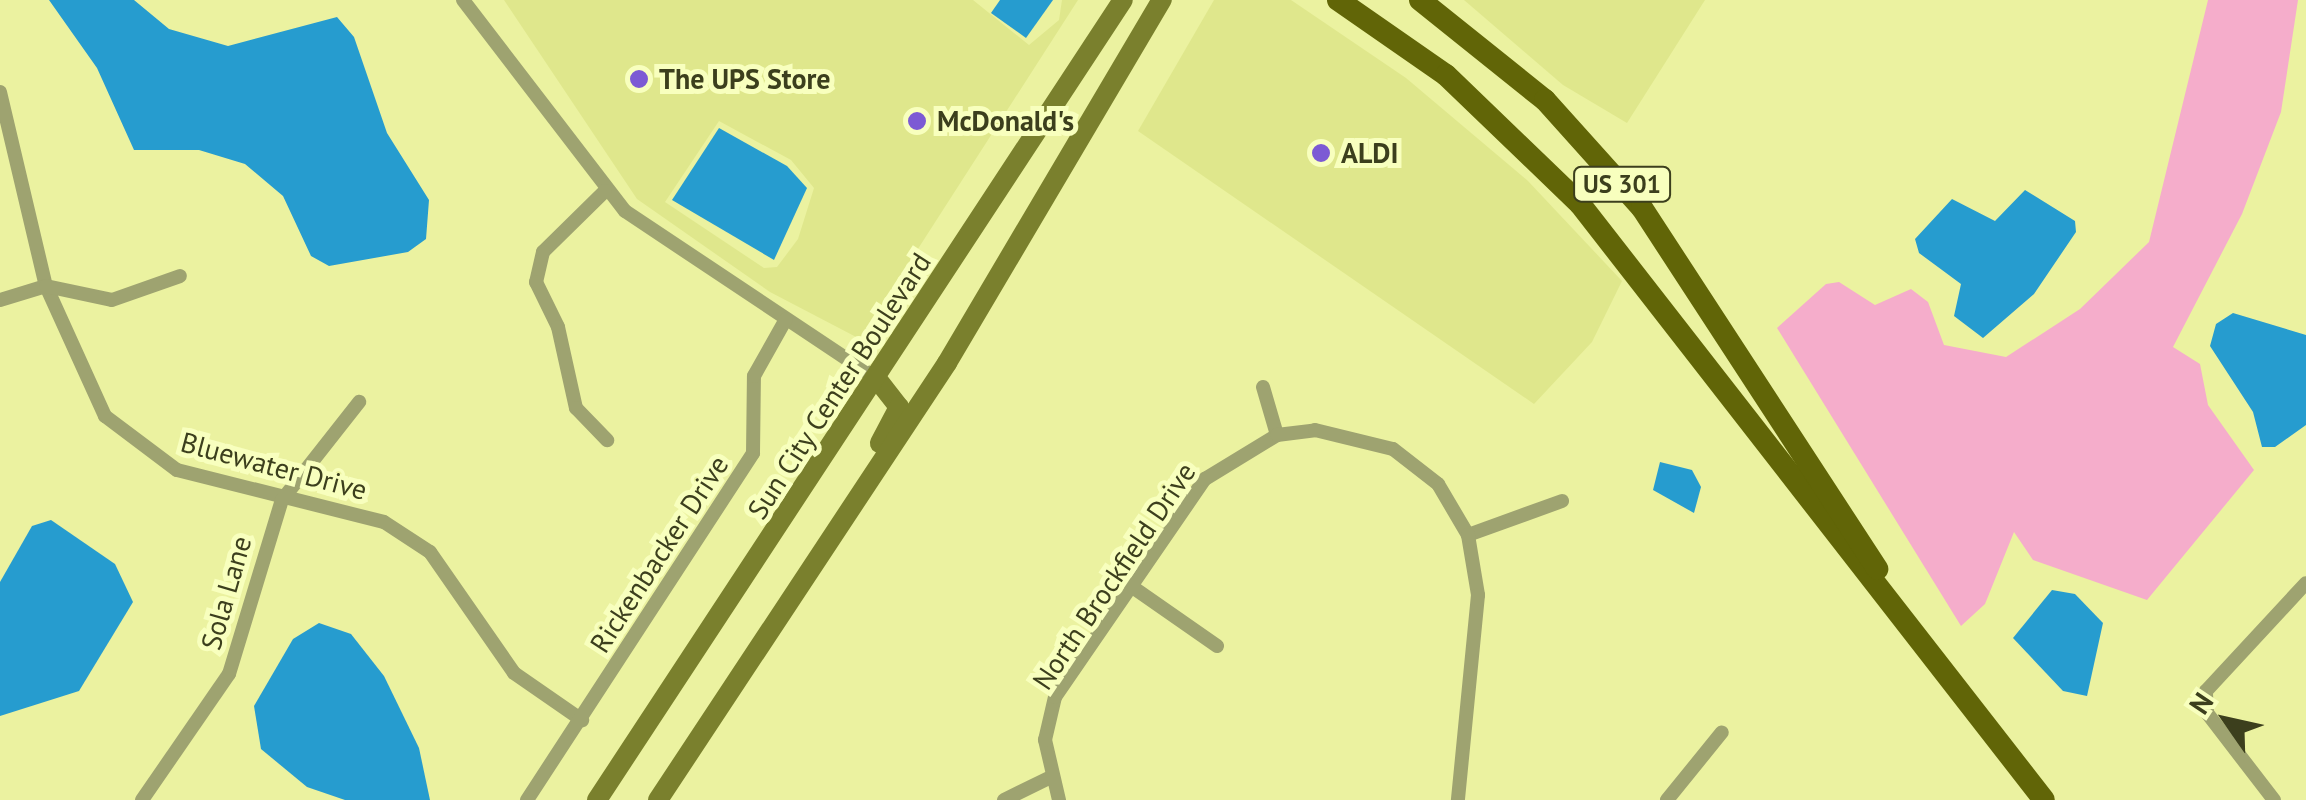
<!DOCTYPE html>
<style>
body{margin:0}
#map{position:relative;width:2306px;height:800px;overflow:hidden;background:#ebf2a0;font-family:"PT Sans",sans-serif}
div>[style]{position:absolute}
[style*='--x']{left:calc(var(--x)*1px);top:calc(var(--y)*1px);width:calc(var(--w)*1px);rotate:calc(var(--a)*1deg)}
.built>*{inset:0;background:#dfe78c}
.green>*{inset:0;background:#f5adcb}
.water>*{inset:0;background:#269ccf}
.minor>*{height:14px;margin:-7px;padding:0 7px;transform-origin:7px;border-radius:7px;background:#9ea370}
.secondary>*{height:20px;margin:-10px;padding:0 10px;transform-origin:10px;border-radius:10px;background:#7a802d}
.primary>*{height:22px;margin:-11px;padding:0 11px;transform-origin:11px;border-radius:11px;background:#616507}
.dots>*{width:28px;height:28px;translate:-50% -50%;box-sizing:border-box;border:5px solid #f8ffbe;border-radius:50%}
span{translate:-50% -50%;white-space:nowrap;text-align:center;line-height:1.15;-webkit-text-stroke:10px #f8ffbe;paint-order:stroke}
.shield-label span{padding:2px 8px;background:#f8ffbe;border:2px solid;border-radius:8px;-webkit-text-stroke-width:0}
.shield-label{font-size:25px;color:#3c3f1d;font-weight:700}
.poi-label{font-size:28px;color:#3c3f1d;font-weight:700}
.left{translate:0 -50%;text-align:left}
.street-label{font-size:28px;color:#3c3f1d}
.north{position:absolute;left:2176px;top:670px;width:100px;height:100px;-webkit-text-stroke:8px #f8ffbe;paint-order:stroke;rotate:304deg;font-size:28px;font-weight:700;line-height:40px;text-align:center;color:#3c3f1d}
.north::after{content:'';display:block;margin:auto;width:35px;height:45px;background:#3c3f1d;clip-path:polygon(50% 0,100% 100%,50% 72%,0 100%)}
</style>
<div id="map">
<div class="built">
<i style="clip-path:polygon(evenodd,504px 0,973px 0,1029px 45px,1059px 20px,1062px 0,1078px 0,860px 339px,770px 292px,637px 199px,504px 0,719px 121px,791px 160px,814px 188px,798px 239px,777px 267px,764px 268px,665px 202px,719px 121px)"></i>
<i style="clip-path:polygon(1214px 0,1291px 0,1406px 78px,1528px 181px,1622px 281px,1592px 342px,1534px 404px,1138px 131px)"></i>
<i style="clip-path:polygon(1464px 0,1705px 0,1627px 123px,1563px 85px)"></i>
</div>
<div class="green">
<i style="clip-path:polygon(2208px 0,2298px 0,2281px 112px,2242px 214px,2173px 347px,2200px 364px,2208px 405px,2254px 470px,2147px 600px,2033px 560px,2014px 532px,1985px 604px,1961px 626px,1777px 328px,1826px 284px,1839px 282px,1875px 305px,1911px 289px,1928px 302px,1944px 345px,2006px 357px,2080px 309px,2149px 242px)"></i>
</div>
<div class="water">
<i style="clip-path:polygon(49px 0,134px 0,169px 29px,228px 46px,337px 17px,354px 37px,387px 133px,429px 200px,426px 239px,408px 252px,329px 266px,311px 256px,283px 196px,245px 164px,199px 150px,134px 150px,97px 68px)"></i>
<i style="clip-path:polygon(1000px 0,1053px 0,1026px 38px,991px 13px)"></i>
<i style="clip-path:polygon(719px 128px,787px 166px,807px 188px,774px 260px,672px 200px)"></i>
<i style="clip-path:polygon(2025px 190px,2075px 221px,2076px 232px,2034px 294px,1983px 338px,1954px 316px,1961px 284px,1919px 253px,1915px 239px,1952px 199px,1995px 221px)"></i>
<i style="clip-path:polygon(2233px 313px,2306px 335px,2306px 425px,2275px 447px,2262px 447px,2253px 412px,2210px 346px,2216px 324px)"></i>
<i style="clip-path:polygon(1660px 462px,1692px 470px,1701px 487px,1694px 513px,1653px 490px)"></i>
<i style="clip-path:polygon(51px 520px,115px 564px,133px 602px,79px 691px,0 716px,0 582px,32px 526px)"></i>
<i style="clip-path:polygon(2052px 590px,2075px 594px,2103px 623px,2087px 696px,2063px 691px,2013px 638px)"></i>
<i style="clip-path:polygon(319px 623px,351px 634px,384px 676px,419px 748px,430px 800px,345px 800px,307px 787px,261px 749px,254px 706px,293px 639px)"></i>
</div>
<div class="minor">
<i style="--x:463;--y:0;--w:266;--a:52.5"></i>
<i style="--x:625;--y:211;--w:303;--a:33.7"></i>
<i style="--x:0;--y:92;--w:199;--a:76.7"></i>
<i style="--x:46;--y:286;--w:143;--a:65.6"></i>
<i style="--x:105;--y:416;--w:90;--a:36.9"></i>
<i style="--x:177;--y:470;--w:213;--a:14.1"></i>
<i style="--x:384;--y:522;--w:55;--a:33.1"></i>
<i style="--x:430;--y:552;--w:147;--a:55.2"></i>
<i style="--x:514;--y:673;--w:83;--a:34.7"></i>
<i style="--x:605;--y:191;--w:87;--a:135.5"></i>
<i style="--x:543;--y:252;--w:31;--a:103"></i>
<i style="--x:536;--y:282;--w:50;--a:63.9"></i>
<i style="--x:558;--y:327;--w:83;--a:77.5"></i>
<i style="--x:576;--y:408;--w:45;--a:45.9"></i>
<i style="--x:0;--y:300;--w:48;--a:-16.9"></i>
<i style="--x:46;--y:286;--w:67;--a:12"></i>
<i style="--x:112;--y:300;--w:72;--a:-19.4"></i>
<i style="--x:1263;--y:387;--w:50;--a:73.7"></i>
<i style="--x:1468;--y:535;--w:100;--a:-19.9"></i>
<i style="--x:1131;--y:586;--w:105;--a:34.9"></i>
<i style="--x:142;--y:800;--w:153;--a:-55.4"></i>
<i style="--x:229;--y:674;--w:182;--a:-73.1"></i>
<i style="--x:282;--y:500;--w:125;--a:-51.8"></i>
<i style="--x:527;--y:800;--w:414;--a:-56.9"></i>
<i style="--x:753;--y:453;--w:77;--a:-89.3"></i>
<i style="--x:754;--y:376;--w:65;--a:-60.7"></i>
<i style="--x:1004;--y:800;--w:50;--a:-26.1"></i>
<i style="--x:1059;--y:800;--w:62;--a:-103.1"></i>
<i style="--x:1045;--y:740;--w:44;--a:-76.9"></i>
<i style="--x:1055;--y:697;--w:265;--a:-55.5"></i>
<i style="--x:1205;--y:479;--w:84;--a:-31.4"></i>
<i style="--x:1277;--y:435;--w:38;--a:-7"></i>
<i style="--x:1315;--y:430;--w:80;--a:13.7"></i>
<i style="--x:1393;--y:449;--w:57;--a:37.9"></i>
<i style="--x:1438;--y:484;--w:59;--a:59.5"></i>
<i style="--x:1468;--y:535;--w:61;--a:80.5"></i>
<i style="--x:1478;--y:595;--w:206;--a:95.6"></i>
<i style="--x:1667;--y:800;--w:87;--a:-51"></i>
<i style="--x:2274;--y:800;--w:110;--a:-127.6"></i>
<i style="--x:2207;--y:713;--w:22;--a:-93"></i>
<i style="--x:2206;--y:691;--w:147;--a:-47.2"></i>
</div>
<div class="secondary">
<i style="--x:877;--y:379;--w:36;--a:52"></i>
<i style="--x:899;--y:407;--w:41;--a:117.8"></i>
<i style="--x:597;--y:800;--w:957;--a:-56.68"></i>
<i style="--x:658;--y:800;--w:524;--a:-56.52"></i>
<i style="--x:947;--y:363;--w:422;--a:-59.4"></i>
</div>
<div class="primary">
<i style="--x:1338;--y:0;--w:131;--a:34.8"></i>
<i style="--x:1446;--y:75;--w:186;--a:43.9"></i>
<i style="--x:1580;--y:204;--w:755;--a:52.1"></i>
<i style="--x:1420;--y:0;--w:160;--a:38.7"></i>
<i style="--x:1545;--y:100;--w:145;--a:48.1"></i>
<i style="--x:1642;--y:208;--w:431;--a:56.9"></i>
</div>
<div class="dots">
<i style="left:639px;top:79px;background:#7c5ad4"></i>
<i style="left:917px;top:121px;background:#7c5ad4"></i>
<i style="left:1321px;top:153px;background:#7c5ad4"></i>
</div>
<div class="shield-label">
<span style="left:1622px;top:184px">US 301</span>
</div>
<div class="poi-label">
<span class="left" style="left:659px;top:79px">The UPS Store</span>
<span class="left" style="left:937px;top:121px">McDonald's</span>
<span class="left" style="left:1341px;top:153px">ALDI</span>
</div>
<div class="street-label">
<span style="left:839px;top:386px;rotate:-57deg">Sun City Center Boulevard</span>
<span style="left:274px;top:466px;rotate:15deg">Bluewater Drive</span>
<span style="left:659px;top:554px;rotate:-57deg">Rickenbacker Drive</span>
<span style="left:1114px;top:576px;rotate:-56deg">North Brockfield Drive</span>
<span style="left:226px;top:593px;rotate:-74deg">Sola Lane</span>
</div>
<div class="north">N</div>
</div>
